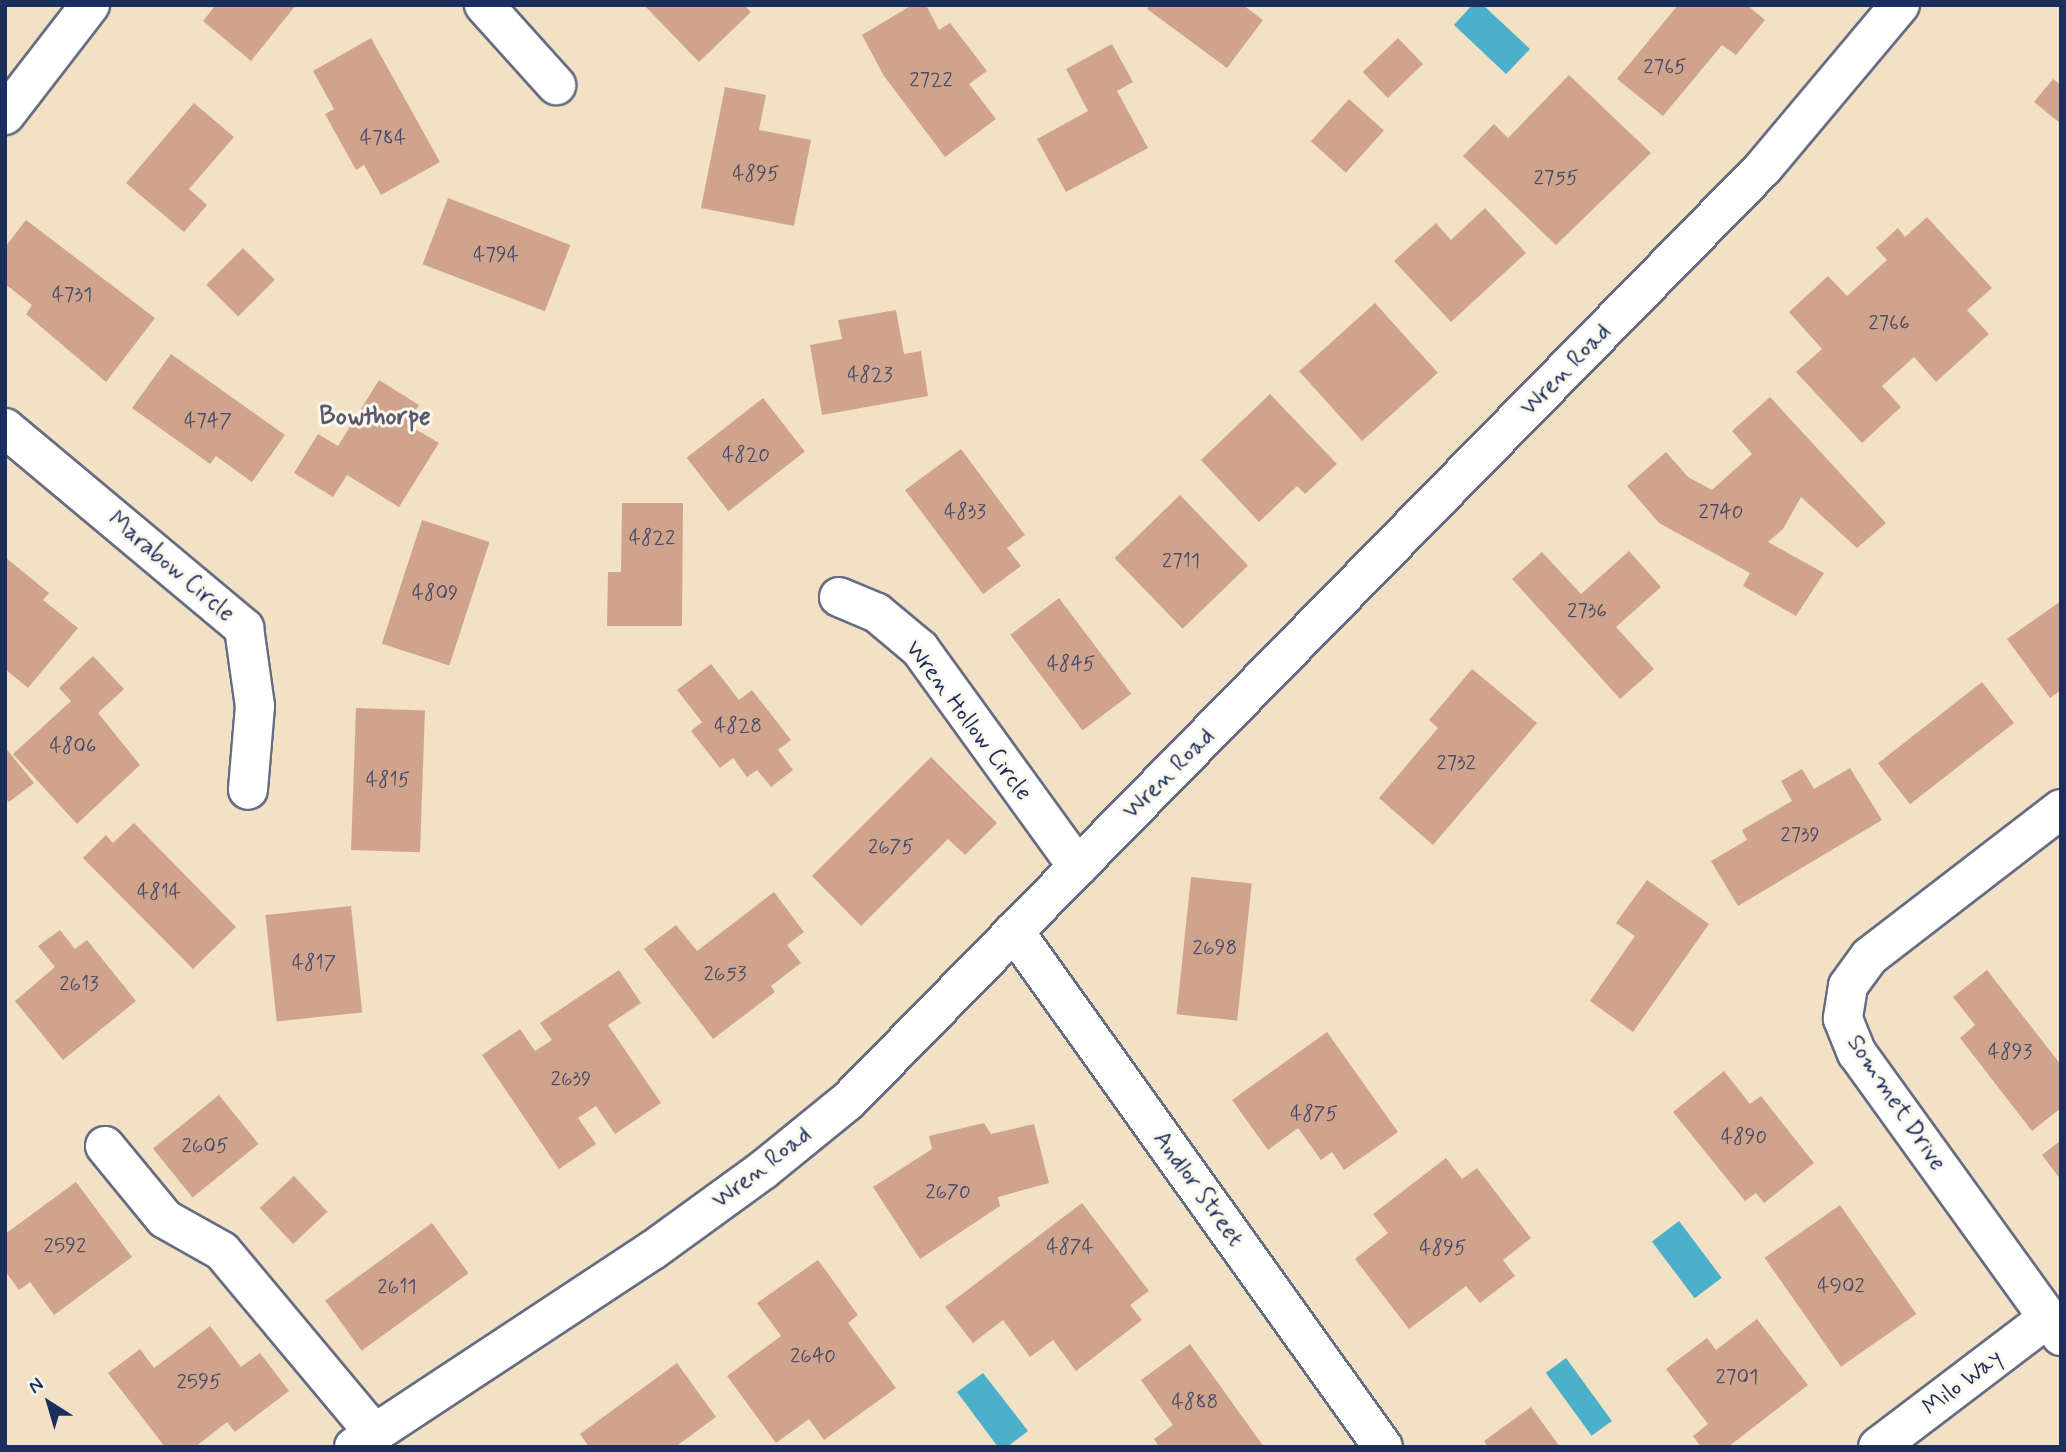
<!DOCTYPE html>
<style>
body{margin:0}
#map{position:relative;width:2066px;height:1452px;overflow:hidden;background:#f3e1c6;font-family:Mynerve,sans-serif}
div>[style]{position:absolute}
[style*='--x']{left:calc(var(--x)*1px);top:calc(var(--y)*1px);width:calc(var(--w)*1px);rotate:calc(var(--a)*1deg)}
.water>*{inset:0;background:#4bb0ca;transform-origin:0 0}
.building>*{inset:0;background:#d0a48c;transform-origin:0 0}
.roads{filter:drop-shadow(2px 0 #676d82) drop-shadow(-2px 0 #676d82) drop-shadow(0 2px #676d82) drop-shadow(0 -2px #676d82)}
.minor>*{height:38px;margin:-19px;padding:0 19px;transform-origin:19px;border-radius:19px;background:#fff}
span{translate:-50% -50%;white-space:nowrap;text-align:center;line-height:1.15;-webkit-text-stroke:6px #fbf7ec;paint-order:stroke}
.number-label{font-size:21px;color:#484c6a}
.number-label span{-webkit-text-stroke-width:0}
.street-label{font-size:24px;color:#1b2f5e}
.neighbourhood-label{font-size:26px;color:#5a586e;font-weight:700}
.frame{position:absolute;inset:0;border:7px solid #1b2f5e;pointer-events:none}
.north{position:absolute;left:14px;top:1368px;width:70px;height:70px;-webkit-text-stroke:5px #fbf7ec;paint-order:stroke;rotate:323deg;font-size:19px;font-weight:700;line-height:28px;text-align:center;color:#1b2f5e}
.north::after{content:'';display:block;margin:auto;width:24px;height:32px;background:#1b2f5e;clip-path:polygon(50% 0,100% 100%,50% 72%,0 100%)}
</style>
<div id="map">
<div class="water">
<i style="clip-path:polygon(1472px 5px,1483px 5px,1530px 49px,1506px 74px,1454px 25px)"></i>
<i style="left:1679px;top:1221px;width:71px;height:34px;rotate:53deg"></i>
<i style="left:1566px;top:1358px;width:78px;height:25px;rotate:54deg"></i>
<i style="clip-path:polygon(983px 1373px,1028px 1431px,1007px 1447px,998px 1447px,957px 1392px)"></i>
</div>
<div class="building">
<i style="clip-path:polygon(216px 5px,296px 5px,251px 61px,203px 21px)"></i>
<i style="clip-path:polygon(644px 5px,744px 5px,751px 12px,699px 62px)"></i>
<i style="clip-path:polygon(912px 5px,926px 5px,939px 30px,950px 23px,987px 71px,969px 84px,996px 119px,945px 157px,884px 76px,862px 35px)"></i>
<i style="clip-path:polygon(1149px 5px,1243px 5px,1263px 20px,1227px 68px,1147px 9px)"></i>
<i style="clip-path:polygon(1678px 5px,1747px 5px,1765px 20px,1736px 55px,1722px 45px,1663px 116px,1617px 79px)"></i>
<i style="clip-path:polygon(371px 38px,440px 162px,381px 195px,364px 165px,356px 170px,325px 114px,334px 109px,313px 71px)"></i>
<i style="left:1398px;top:38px;width:36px;height:49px;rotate:46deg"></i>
<i style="clip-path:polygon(1112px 44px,1133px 82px,1117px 91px,1148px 148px,1066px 192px,1037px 139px,1088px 111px,1066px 69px)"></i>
<i style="clip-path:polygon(1569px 75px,1651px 153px,1556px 245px,1463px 156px,1494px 124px,1508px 138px)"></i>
<i style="clip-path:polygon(2053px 79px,2061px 85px,2061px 124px,2034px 102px)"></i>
<i style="clip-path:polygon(725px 87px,766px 95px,759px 130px,811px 140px,794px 226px,701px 208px)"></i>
<i style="left:1349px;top:99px;width:47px;height:57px;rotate:42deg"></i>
<i style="clip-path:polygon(194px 103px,234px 137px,189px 189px,207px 205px,184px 232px,126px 183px)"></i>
<i style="left:448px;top:198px;width:131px;height:71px;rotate:21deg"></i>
<i style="clip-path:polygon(1485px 208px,1526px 253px,1451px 322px,1394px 261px,1436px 223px,1451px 240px)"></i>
<i style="clip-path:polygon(1927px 217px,1992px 288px,1967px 310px,1989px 334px,1936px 382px,1914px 357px,1882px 386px,1901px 407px,1862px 443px,1796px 372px,1822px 349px,1789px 312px,1828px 276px,1847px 296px,1887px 260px,1876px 248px,1898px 228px,1905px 237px)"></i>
<i style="clip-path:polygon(26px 220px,155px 318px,106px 382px,26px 314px,32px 305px,5px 284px,5px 247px)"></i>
<i style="left:243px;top:248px;width:45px;height:52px;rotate:45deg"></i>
<i style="left:1375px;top:303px;width:94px;height:102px;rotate:48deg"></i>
<i style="clip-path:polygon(896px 310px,904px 354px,921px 351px,928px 396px,822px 415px,810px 345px,842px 339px,838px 320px)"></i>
<i style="clip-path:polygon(171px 354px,285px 435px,252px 482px,216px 456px,210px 464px,132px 408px)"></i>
<i style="clip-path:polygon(379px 380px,419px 405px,407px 424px,439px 443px,399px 507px,347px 475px,333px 497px,294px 473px,318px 434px,338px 446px)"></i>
<i style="clip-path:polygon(1270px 394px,1337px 464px,1305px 494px,1297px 486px,1259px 522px,1201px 460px)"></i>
<i style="clip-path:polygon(1770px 397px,1886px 523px,1857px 548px,1801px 497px,1783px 529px,1768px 542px,1824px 573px,1796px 616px,1743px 586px,1750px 573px,1659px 523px,1627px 486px,1666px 452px,1688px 477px,1712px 490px,1752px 454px,1732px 431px)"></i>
<i style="left:763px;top:398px;width:68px;height:97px;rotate:52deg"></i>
<i style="clip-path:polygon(961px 449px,1025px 535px,1007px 548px,1021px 566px,983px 594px,905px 490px)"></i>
<i style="left:1180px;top:495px;width:98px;height:91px;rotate:46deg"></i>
<i style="clip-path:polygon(622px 503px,683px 503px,682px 626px,607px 626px,608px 572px,621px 572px)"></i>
<i style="left:422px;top:520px;width:71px;height:130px;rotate:18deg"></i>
<i style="clip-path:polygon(1629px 551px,1661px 587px,1616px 627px,1654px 669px,1620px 699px,1512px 579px,1542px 552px,1581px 594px)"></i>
<i style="clip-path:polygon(5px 557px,49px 593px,43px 600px,78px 628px,28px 688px,5px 669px)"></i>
<i style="left:1059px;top:598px;width:120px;height:61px;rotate:53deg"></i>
<i style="clip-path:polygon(2061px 601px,2061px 690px,2050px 698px,2007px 639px)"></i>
<i style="clip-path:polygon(93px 656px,124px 689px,98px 713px,140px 765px,77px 824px,13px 754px,71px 701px,59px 688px)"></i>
<i style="clip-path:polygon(711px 664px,739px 700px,752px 690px,791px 740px,778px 750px,793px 770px,771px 787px,757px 770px,747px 777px,733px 758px,720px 768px,691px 731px,702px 722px,677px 690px)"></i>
<i style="clip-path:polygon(1472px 669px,1537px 723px,1433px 845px,1379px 798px,1438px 728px,1429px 720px)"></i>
<i style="left:1982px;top:682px;width:52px;height:132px;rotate:52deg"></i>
<i style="left:356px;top:708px;width:69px;height:142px;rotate:2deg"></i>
<i style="clip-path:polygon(5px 747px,34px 783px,9px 802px,5px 798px)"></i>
<i style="clip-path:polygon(931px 757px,997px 823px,965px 855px,948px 839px,861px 926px,812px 876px)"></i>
<i style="clip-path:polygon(1850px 768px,1882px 820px,1738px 906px,1711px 861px,1747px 840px,1742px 830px,1792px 801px,1781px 781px,1802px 769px,1814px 789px)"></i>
<i style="clip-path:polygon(134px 823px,236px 927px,193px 969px,83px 858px,106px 835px,113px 843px)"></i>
<i style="left:1191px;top:877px;width:61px;height:138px;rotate:6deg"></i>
<i style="clip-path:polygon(1647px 880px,1709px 924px,1633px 1032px,1590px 1001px,1635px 936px,1616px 923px)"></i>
<i style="clip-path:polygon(774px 892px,804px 932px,787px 945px,801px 963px,771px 986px,775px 992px,713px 1039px,644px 949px,676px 925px,697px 951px)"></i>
<i style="left:351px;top:906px;width:107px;height:86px;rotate:84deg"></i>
<i style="clip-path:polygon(60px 930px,75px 949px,87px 940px,136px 1001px,63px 1060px,15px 1001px,55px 967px,38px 946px)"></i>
<i style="clip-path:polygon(619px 970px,641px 1003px,608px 1025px,661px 1103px,615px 1134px,596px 1106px,578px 1118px,596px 1144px,559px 1169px,482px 1055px,520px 1029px,535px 1051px,552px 1040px,540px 1023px)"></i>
<i style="clip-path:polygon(1987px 970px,2061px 1065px,2061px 1108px,2032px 1131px,1960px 1038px,1975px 1025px,1953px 997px)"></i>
<i style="clip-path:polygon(1327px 1032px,1398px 1132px,1344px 1170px,1332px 1152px,1321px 1160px,1298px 1128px,1268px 1150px,1232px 1100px)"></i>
<i style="clip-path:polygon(1724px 1071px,1750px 1104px,1761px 1096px,1814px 1163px,1764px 1203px,1756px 1193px,1745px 1201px,1673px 1112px)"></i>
<i style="left:219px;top:1095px;width:63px;height:85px;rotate:51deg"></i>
<i style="clip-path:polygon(984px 1123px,991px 1134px,1034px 1124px,1049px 1183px,998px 1197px,1000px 1206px,920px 1259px,873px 1187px,932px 1149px,929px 1136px)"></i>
<i style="clip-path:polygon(2061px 1140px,2061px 1180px,2042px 1155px)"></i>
<i style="clip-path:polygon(1446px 1158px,1462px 1179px,1477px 1168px,1531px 1238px,1503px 1260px,1515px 1276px,1480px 1303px,1466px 1286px,1409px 1329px,1355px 1259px,1388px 1233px,1373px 1214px)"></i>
<i style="left:294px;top:1176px;width:49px;height:47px;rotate:47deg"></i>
<i style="clip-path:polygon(76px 1182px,132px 1257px,54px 1315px,30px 1282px,19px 1290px,5px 1271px,5px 1234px)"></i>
<i style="clip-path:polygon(1082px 1203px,1149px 1291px,1130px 1305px,1142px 1320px,1076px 1371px,1053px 1340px,1030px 1357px,1003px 1320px,973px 1343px,945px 1307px)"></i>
<i style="left:1840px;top:1205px;width:133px;height:92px;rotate:55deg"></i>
<i style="left:432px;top:1223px;width:62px;height:132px;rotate:54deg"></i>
<i style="clip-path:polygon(818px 1260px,858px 1315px,848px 1323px,896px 1388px,824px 1440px,809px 1419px,776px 1443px,727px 1376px,781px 1336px,757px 1303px)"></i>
<i style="clip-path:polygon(1757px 1319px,1808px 1385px,1728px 1447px,1701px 1447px,1693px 1436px,1708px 1424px,1666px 1369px,1707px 1338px,1716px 1350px)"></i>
<i style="clip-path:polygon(210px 1326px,241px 1367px,260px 1353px,289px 1391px,235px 1432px,227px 1422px,195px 1447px,165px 1447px,108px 1373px,140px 1349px,154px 1368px)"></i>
<i style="clip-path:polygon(1190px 1344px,1264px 1447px,1159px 1447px,1154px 1439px,1173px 1425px,1141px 1380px)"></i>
<i style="clip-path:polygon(677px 1363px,716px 1417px,675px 1447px,589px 1447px,580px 1434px)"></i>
<i style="clip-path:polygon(1531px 1407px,1560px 1447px,1488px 1447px,1484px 1441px)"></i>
</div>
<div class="roads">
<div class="minor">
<i style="--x:484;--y:5;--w:108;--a:48"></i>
<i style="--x:5;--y:115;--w:139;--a:-52.3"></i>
<i style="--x:5;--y:428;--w:312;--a:39.9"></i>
<i style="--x:244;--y:628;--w:79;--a:82"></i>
<i style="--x:255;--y:706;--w:84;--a:94.8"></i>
<i style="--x:839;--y:597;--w:41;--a:22.8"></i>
<i style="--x:877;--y:613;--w:56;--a:39.9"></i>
<i style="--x:920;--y:649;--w:269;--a:54.1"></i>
<i style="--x:2061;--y:809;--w:242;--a:142.4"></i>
<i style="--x:1869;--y:957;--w:36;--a:126"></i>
<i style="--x:1848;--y:986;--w:33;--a:99"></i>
<i style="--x:1843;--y:1019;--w:37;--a:68"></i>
<i style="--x:1857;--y:1053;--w:349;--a:54.2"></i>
<i style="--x:1014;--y:931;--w:634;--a:54.43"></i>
<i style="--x:105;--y:1146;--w:94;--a:50.6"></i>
<i style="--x:165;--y:1219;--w:65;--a:29.3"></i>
<i style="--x:222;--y:1251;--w:237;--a:50.1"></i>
<i style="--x:354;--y:1447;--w:358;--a:-33.4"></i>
<i style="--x:653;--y:1250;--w:136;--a:-36"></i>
<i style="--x:763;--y:1170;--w:109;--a:-39.1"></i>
<i style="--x:848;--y:1101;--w:1307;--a:-45.56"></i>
<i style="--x:1763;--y:168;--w:213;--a:-50"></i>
<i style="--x:1878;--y:1447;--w:213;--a:-37.2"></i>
</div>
</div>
<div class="number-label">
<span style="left:1665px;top:67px">2765</span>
<span style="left:931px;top:80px">2722</span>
<span style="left:383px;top:138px">4784</span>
<span style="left:756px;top:174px">4895</span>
<span style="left:1556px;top:178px">2755</span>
<span style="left:496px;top:255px">4794</span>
<span style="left:72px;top:295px">4731</span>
<span style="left:1889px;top:323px">2766</span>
<span style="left:870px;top:375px">4823</span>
<span style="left:208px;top:421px">4747</span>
<span style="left:746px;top:455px">4820</span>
<span style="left:965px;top:512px">4833</span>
<span style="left:1721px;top:512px">2740</span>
<span style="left:652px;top:538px">4822</span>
<span style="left:1181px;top:561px">2711</span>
<span style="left:435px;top:593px">4809</span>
<span style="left:1587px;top:611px">2736</span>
<span style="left:1071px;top:664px">4845</span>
<span style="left:738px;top:726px">4828</span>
<span style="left:73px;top:746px">4806</span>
<span style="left:1456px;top:763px">2732</span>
<span style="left:388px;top:780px">4815</span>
<span style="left:1800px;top:835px">2739</span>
<span style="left:891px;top:847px">2675</span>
<span style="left:159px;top:892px">4814</span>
<span style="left:1215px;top:948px">2698</span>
<span style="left:314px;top:963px">4817</span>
<span style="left:725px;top:974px">2653</span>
<span style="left:79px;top:984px">2613</span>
<span style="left:2010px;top:1052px">4893</span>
<span style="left:571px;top:1079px">2639</span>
<span style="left:1314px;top:1114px">4875</span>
<span style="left:1744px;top:1137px">4890</span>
<span style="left:205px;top:1146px">2605</span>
<span style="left:948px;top:1192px">2670</span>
<span style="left:65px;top:1246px">2592</span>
<span style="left:1070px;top:1247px">4874</span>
<span style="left:1443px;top:1248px">4895</span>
<span style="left:1841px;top:1286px">4902</span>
<span style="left:397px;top:1287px">2611</span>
<span style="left:813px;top:1356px">2640</span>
<span style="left:1737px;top:1377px">2701</span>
<span style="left:199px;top:1382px">2595</span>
<span style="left:1195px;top:1402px">4888</span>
</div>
<div class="street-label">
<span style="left:1566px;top:370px;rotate:-46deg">Wren Road</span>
<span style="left:171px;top:567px;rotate:40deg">Marabow Circle</span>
<span style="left:968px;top:721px;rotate:53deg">Wren Hollow Circle</span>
<span style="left:1169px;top:774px;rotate:-45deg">Wren Road</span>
<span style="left:1896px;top:1103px;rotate:56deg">Sommet Drive</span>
<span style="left:762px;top:1168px;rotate:-38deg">Wren Road</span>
<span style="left:1198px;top:1189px;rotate:54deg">Andlor Street</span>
<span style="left:1963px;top:1383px;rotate:-37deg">Milo Way</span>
</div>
<div class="neighbourhood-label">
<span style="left:375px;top:418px">Bowthorpe</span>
</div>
<div class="frame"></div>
<div class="north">N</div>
</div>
